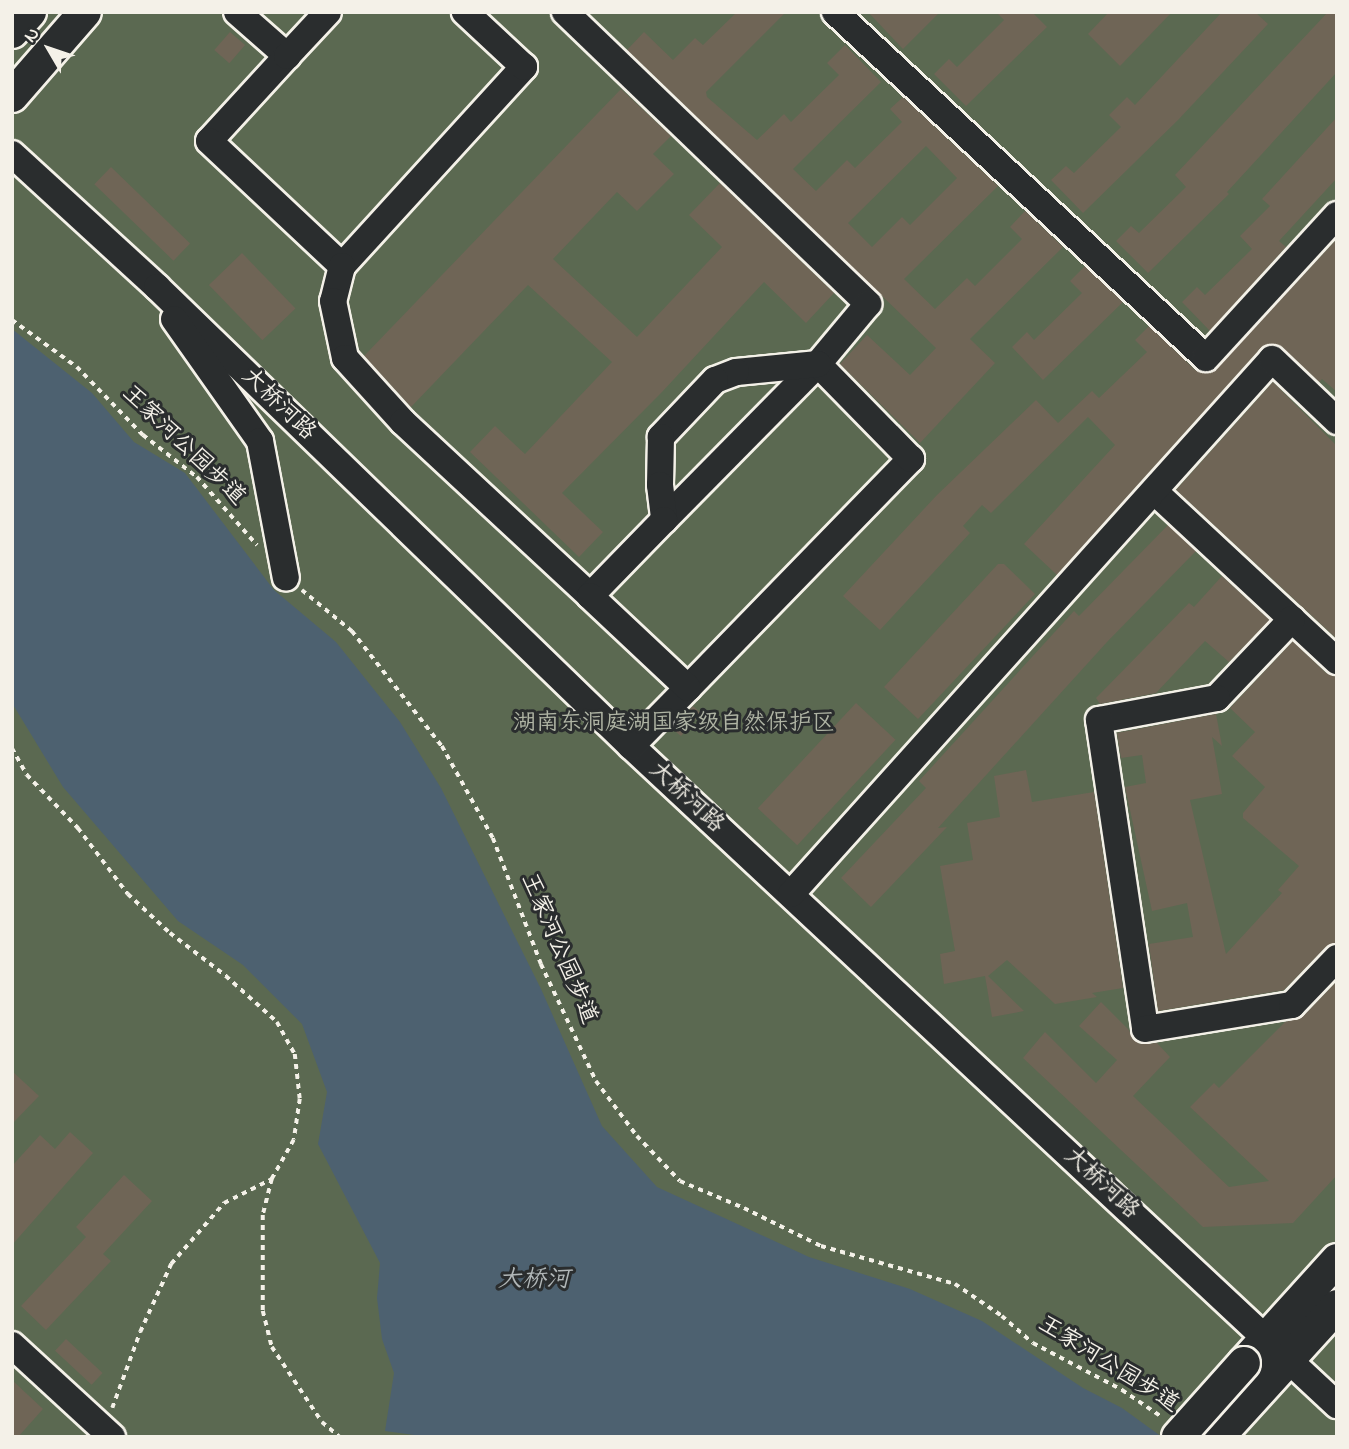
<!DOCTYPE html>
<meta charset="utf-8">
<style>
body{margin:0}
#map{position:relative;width:1349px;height:1449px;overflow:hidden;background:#383836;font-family:"Indie Flower","LXGW WenKai TC",sans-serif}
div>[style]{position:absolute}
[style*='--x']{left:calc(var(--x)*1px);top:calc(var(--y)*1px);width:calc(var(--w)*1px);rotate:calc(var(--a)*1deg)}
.green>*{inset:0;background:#5b6951;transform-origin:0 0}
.water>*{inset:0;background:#4d6170}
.building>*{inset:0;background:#6f6556;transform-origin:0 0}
.path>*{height:3.5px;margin-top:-1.75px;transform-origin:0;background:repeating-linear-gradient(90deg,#f4f1e8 0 5px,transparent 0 10px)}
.roads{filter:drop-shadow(2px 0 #f4f1e8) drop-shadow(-2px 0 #f4f1e8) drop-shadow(0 2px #f4f1e8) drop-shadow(0 -2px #f4f1e8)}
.minor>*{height:26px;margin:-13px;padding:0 13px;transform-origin:13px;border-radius:13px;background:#2a2d2e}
.major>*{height:32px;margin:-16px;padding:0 16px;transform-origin:16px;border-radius:16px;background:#2a2d2e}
.bridges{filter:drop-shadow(2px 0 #f4f1e8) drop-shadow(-2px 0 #f4f1e8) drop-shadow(0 2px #f4f1e8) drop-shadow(0 -2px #f4f1e8)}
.major-bridge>*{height:32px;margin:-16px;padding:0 16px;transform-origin:16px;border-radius:16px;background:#2a2d2e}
span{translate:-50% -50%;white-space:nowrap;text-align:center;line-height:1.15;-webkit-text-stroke:6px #2a2d2e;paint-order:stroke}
.street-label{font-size:23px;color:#f4f1e8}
.park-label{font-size:23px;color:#afb4a4}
.water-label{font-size:24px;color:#b1b7b8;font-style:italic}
.frame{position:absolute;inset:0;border:14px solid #f4f1e8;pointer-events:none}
.north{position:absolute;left:14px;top:14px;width:70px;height:70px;-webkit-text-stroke:5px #2a2d2e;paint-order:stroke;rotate:309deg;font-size:19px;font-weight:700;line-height:28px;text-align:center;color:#f4f1e8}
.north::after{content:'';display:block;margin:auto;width:24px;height:32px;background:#f4f1e8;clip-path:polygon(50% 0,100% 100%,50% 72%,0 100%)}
</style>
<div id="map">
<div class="green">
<i style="left:12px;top:12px;width:1325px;height:1425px"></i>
</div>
<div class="water">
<i style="clip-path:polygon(12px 329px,92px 393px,134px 442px,185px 473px,274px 590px,336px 642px,400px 722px,441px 788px,541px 989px,602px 1126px,657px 1187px,809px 1257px,910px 1289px,982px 1321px,1083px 1388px,1122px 1408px,1162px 1437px,429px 1437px,385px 1431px,394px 1373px,382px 1339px,377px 1298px,380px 1263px,318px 1144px,327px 1092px,302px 1024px,243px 965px,178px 921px,63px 787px,12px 703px)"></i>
</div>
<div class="building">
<i style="clip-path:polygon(evenodd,737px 12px,786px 12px,706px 92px,707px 97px,757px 140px,784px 114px,791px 122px,839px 75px,827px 63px,845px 45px,881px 82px,793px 169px,816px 191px,847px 160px,855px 168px,902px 122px,890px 109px,903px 97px,998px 186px,904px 279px,935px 309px,967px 278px,975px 286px,1022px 239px,1010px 227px,1025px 211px,1063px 247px,970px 339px,995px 363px,920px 443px,840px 364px,867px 335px,910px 375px,936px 348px,627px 50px,644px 32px,673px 60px,695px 38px,703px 45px,737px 12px,926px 146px,957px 178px,910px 225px,902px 217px,872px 247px,848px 223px,926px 146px)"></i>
<i style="clip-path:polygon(868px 12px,940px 12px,903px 49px)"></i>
<i style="clip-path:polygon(996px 12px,1032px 12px,1047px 27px,966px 106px,934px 74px,949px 59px,957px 67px,1004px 20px)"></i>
<i style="clip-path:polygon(1109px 12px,1172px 12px,1120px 66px,1088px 34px)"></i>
<i style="clip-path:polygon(1222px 12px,1255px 12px,1268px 24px,1178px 120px,1083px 213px,1051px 180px,1066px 166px,1074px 173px,1121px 127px,1109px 115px,1127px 97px,1135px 105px)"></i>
<i style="clip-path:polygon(1328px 12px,1337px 12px,1337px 72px,1227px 192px,1229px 194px,1148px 273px,1116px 241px,1131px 226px,1139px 233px,1186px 187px,1175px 175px)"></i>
<i style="left:230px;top:32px;width:20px;height:24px;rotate:41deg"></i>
<i style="clip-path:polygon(621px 89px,671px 136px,653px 154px,674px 174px,637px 211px,617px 192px,553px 259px,637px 337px,722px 247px,689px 215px,720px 183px,834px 293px,806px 323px,764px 282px,662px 392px,562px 493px,603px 532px,579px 557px,470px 452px,495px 426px,525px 454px,612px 362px,528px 285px,411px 407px,364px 356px)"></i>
<i style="clip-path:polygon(1337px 117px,1337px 178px,1279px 241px,1286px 247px,1210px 331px,1182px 302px,1197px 287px,1205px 295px,1252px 249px,1240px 236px,1270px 206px,1262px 199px)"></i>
<i style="left:111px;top:167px;width:110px;height:24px;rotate:44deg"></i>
<i style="clip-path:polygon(1337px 239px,1337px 392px,1322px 379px,1319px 382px,1282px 347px,1268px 344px,1261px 348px,1057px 575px,1024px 544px,1115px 445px,1088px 417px,991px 513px,982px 505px,963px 526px,970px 533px,880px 630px,843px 596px,937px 495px,1036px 400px,1058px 423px,1092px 391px,1099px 398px,1147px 352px,1135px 340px,1149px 326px,1195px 370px,1211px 373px)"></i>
<i style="left:242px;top:253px;width:77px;height:46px;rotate:46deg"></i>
<i style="clip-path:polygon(1085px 266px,1123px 302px,1043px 380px,1012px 347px,1027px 332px,1034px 340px,1082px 293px,1070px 281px)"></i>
<i style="clip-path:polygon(1273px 382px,1337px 446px,1337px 639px,1176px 490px)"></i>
<i style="clip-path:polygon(1168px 525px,1196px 551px,1107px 642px,938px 828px,947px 827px,871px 907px,841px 878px,926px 788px,919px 781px,1074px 611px,1079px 616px)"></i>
<i style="clip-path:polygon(998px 564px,1004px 564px,1035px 594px,918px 719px,884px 687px)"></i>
<i style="clip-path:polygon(1222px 576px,1270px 620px,1229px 662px,1205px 641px,1156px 693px,1100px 704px,1096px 698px,1189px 603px,1194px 607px)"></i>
<i style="clip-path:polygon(1293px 641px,1326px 673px,1337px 676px,1337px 943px,1326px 947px,1284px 990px,1158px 1011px,1149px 944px,1193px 937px,1187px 903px,1152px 911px,1125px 787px,1146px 783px,1142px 755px,1121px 758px,1117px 733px,1216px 714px,1222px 746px,1212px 737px,1222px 794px,1190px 800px,1226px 954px,1282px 893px,1278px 890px,1299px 866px,1243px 818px,1243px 813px,1265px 787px,1232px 756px,1255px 732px,1230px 708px)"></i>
<i style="left:856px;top:703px;width:54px;height:144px;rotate:43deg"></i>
<i style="clip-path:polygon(693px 706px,701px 713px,681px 736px,671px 728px)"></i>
<i style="clip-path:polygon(1026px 770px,1032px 802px,1094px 792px,1123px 988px,1092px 993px,1097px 997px,1055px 1004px,1007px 960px,988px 976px,1024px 1011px,992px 1017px,985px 976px,944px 984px,940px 954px,955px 951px,940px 866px,973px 860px,967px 823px,1000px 817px,994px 776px)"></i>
<i style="clip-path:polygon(1337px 981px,1337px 1175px,1293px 1223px,1203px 1227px,1023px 1058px,1045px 1032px,1096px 1083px,1117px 1060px,1079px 1026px,1101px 1002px,1129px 1030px,1133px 1039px,1140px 1044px,1157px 1043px,1170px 1057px,1133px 1096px,1229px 1187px,1269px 1181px,1190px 1107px,1214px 1083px,1219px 1088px,1285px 1022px,1303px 1016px)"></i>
<i style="clip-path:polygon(12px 1071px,39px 1096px,12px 1124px)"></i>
<i style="clip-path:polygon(70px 1132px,93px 1153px,12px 1245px,12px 1166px,40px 1135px,55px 1149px)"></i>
<i style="clip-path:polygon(124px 1175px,152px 1201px,103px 1254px,111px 1261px,46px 1330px,21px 1306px,86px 1237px,76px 1227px)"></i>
<i style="left:66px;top:1339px;width:50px;height:16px;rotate:43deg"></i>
<i style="clip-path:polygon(12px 1380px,43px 1409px,18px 1437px,12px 1437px)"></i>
</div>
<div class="path">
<i style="--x:12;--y:320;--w:80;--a:35.9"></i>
<i style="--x:77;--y:367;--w:95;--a:45.9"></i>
<i style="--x:143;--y:435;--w:68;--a:37.9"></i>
<i style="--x:197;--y:477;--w:91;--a:48.6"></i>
<i style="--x:302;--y:590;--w:65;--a:39.4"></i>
<i style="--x:352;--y:631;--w:146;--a:52"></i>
<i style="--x:442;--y:746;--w:105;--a:61"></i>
<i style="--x:493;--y:838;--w:135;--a:69.1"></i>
<i style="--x:541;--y:964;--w:129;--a:64.8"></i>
<i style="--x:596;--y:1081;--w:69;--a:53.3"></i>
<i style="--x:637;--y:1136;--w:62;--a:46.3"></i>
<i style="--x:680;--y:1181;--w:69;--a:22.9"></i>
<i style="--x:744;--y:1208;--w:86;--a:26.3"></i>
<i style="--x:821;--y:1246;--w:139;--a:15.8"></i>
<i style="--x:955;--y:1284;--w:57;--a:34.2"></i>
<i style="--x:1002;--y:1316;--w:41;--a:41.1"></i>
<i style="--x:1033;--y:1343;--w:101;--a:27.8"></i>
<i style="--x:1122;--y:1390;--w:48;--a:34"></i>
<i style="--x:12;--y:748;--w:31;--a:61"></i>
<i style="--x:27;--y:775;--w:74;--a:46.1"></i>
<i style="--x:78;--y:828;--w:83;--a:52.9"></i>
<i style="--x:128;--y:894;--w:57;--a:42.9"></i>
<i style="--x:170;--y:933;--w:71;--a:37.5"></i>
<i style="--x:226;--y:976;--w:69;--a:42"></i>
<i style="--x:277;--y:1022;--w:37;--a:61"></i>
<i style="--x:295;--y:1054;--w:45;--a:83.7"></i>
<i style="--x:300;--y:1099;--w:41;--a:98.3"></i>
<i style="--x:294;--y:1140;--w:45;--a:119.4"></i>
<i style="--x:272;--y:1179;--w:37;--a:104"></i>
<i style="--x:263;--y:1215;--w:96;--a:90"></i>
<i style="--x:263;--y:1311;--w:37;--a:76"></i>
<i style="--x:272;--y:1347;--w:90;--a:56.3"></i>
<i style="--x:322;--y:1422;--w:23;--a:40"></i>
<i style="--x:112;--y:1408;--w:81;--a:-69.8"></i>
<i style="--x:140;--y:1332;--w:75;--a:-65.5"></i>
<i style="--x:171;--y:1264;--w:81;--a:-49"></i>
<i style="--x:224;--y:1203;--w:54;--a:-26.6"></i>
</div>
<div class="roads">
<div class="minor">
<i style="--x:237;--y:12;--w:67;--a:41.3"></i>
<i style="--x:287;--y:56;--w:115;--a:132.5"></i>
<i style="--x:209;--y:141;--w:183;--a:43.2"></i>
<i style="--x:342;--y:266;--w:270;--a:-47.6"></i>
<i style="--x:524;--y:67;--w:81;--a:-137"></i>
<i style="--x:565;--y:12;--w:421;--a:43.9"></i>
<i style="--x:868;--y:304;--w:78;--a:129.8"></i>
<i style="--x:818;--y:364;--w:219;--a:134.6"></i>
<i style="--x:835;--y:12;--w:507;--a:43"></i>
<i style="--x:1206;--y:358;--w:194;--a:-47.5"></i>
<i style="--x:287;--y:56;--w:60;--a:-47"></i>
<i style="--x:12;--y:154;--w:197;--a:42.5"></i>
<i style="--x:157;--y:287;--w:660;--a:44.08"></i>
<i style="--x:631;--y:746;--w:966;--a:43.03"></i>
<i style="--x:342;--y:266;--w:36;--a:104"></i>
<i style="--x:333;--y:301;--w:58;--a:78.1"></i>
<i style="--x:345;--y:358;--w:86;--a:47.8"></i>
<i style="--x:403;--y:422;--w:255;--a:42.9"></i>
<i style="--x:174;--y:319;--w:149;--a:54.8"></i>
<i style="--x:260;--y:441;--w:139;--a:79.3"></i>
<i style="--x:1154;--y:491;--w:250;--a:42.9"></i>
<i style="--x:1292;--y:619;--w:109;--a:133.5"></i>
<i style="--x:1217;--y:698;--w:120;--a:169.4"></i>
<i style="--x:1099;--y:720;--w:312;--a:81.5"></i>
<i style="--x:1145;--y:1029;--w:149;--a:-9.3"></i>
<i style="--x:1292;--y:1005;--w:65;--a:-46.2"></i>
<i style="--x:631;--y:746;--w:81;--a:-45.5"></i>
<i style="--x:688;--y:688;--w:320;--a:-45.8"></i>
<i style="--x:911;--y:459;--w:133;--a:-134.4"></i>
<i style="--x:818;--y:364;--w:82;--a:174.4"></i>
<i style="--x:736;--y:372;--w:22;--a:159"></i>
<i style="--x:715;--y:380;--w:79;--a:133.5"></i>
<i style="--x:661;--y:437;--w:48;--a:91.2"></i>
<i style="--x:660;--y:485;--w:35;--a:83"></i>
<i style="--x:664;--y:520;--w:106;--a:134.2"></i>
<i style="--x:590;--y:596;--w:134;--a:43.2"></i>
<i style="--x:791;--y:894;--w:719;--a:-48.04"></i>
<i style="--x:1272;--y:359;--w:90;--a:43.6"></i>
<i style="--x:12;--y:1345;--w:136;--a:42.6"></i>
</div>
<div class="major">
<i style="--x:12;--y:32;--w:27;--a:-48"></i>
<i style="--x:12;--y:96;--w:111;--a:-49"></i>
<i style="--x:1244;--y:1363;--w:139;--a:-47.9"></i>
<i style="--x:1218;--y:1437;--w:177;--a:-47.7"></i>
</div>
</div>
<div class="bridges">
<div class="major-bridge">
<i style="--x:1178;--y:1437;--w:99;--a:-48.3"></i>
</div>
</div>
<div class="street-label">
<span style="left:278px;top:405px;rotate:44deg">大桥河路</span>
<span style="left:183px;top:446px;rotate:44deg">王家河公园步道</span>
<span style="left:686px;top:798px;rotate:43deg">大桥河路</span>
<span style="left:558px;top:949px;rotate:67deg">王家河公园步道</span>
<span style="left:1101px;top:1184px;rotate:43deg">大桥河路</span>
<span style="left:1108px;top:1365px;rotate:32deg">王家河公园步道</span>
</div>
<div class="park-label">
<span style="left:674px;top:724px">湖南东洞庭湖国家级自然保护区</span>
</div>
<div class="water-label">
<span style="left:534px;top:1281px">大桥河</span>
</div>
<div class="frame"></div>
<div class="north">N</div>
</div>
